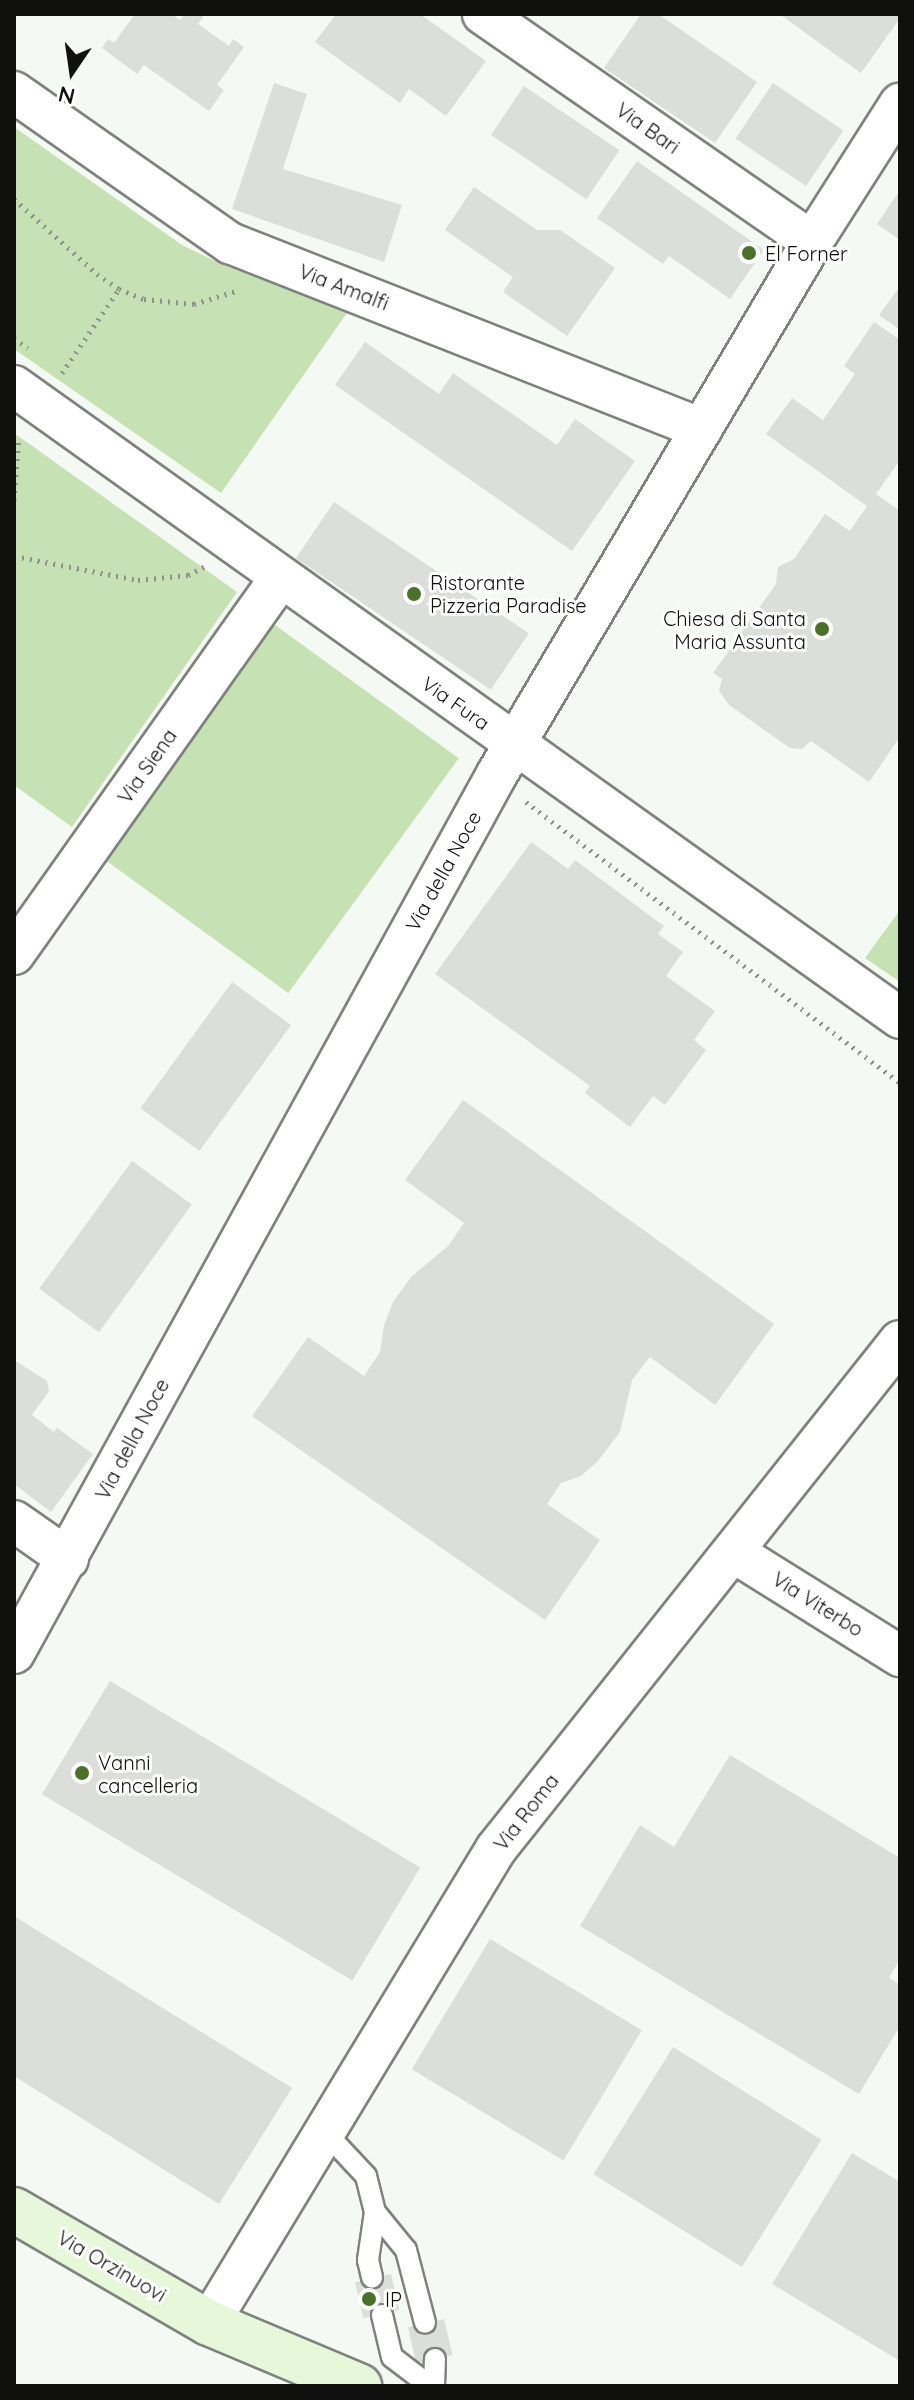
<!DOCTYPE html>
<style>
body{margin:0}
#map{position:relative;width:914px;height:2400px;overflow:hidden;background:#f5f9f3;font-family:Quicksand,sans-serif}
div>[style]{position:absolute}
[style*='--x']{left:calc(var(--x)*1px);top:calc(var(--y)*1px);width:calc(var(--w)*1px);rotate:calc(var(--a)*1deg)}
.green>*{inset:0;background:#c6e1b3;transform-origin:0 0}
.building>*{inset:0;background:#dbded9;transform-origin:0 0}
.path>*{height:5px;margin-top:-2.5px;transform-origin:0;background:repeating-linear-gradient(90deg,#8e918c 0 2px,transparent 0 8px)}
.roads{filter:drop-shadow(2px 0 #7f827d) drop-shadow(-2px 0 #7f827d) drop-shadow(0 2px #7f827d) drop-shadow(0 -2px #7f827d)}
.lane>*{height:20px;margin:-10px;padding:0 10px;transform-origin:10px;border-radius:10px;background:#fff}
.street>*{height:40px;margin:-20px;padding:0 20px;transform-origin:20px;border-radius:20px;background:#fff}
.secondary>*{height:44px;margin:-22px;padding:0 22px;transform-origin:22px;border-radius:22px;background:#e7f7da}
.dots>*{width:22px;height:22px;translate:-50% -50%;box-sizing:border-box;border:4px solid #fff;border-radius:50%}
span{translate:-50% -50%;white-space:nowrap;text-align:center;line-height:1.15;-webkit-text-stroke:6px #fff;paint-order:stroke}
.street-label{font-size:20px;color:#10110f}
.poi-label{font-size:20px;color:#10110f}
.left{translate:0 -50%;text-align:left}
.right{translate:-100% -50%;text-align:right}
.frame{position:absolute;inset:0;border:16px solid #10110f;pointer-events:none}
.north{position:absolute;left:32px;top:32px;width:80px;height:80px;-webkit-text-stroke:6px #fff;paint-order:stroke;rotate:193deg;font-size:22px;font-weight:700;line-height:32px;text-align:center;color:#10110f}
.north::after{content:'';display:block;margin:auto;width:28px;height:36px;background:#10110f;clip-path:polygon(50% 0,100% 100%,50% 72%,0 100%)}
</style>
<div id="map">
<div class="green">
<i style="clip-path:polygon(14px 127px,182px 245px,219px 263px,349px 310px,221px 493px,14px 349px)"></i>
<i style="clip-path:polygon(14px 433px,237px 592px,72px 827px,14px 785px)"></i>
<i style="left:271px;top:622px;width:232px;height:290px;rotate:36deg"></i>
<i style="clip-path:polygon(900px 910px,900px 982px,865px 958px)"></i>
</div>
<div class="building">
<i style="clip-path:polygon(135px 14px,171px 14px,180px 20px,185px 14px,205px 14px,198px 24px,229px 46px,233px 39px,244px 47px,217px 85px,224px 90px,209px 111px,144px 65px,137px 74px,102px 48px,108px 39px,114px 43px)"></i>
<i style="clip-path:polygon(336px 14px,420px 14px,486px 61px,446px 116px,409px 89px,400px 103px,315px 42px)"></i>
<i style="clip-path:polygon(641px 14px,658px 14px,757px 82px,715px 143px,604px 68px)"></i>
<i style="clip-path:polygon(783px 14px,900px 14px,900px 18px,861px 73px,782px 16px)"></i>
<i style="clip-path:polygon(274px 83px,307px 94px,283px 169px,402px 205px,384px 262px,232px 209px)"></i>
<i style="left:773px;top:83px;width:85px;height:67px;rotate:34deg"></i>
<i style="left:524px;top:86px;width:115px;height:59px;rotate:34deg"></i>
<i style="clip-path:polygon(637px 161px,764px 250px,730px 299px,669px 256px,663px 264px,597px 218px)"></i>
<i style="clip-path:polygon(474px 187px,537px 230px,560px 230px,615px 268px,567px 336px,503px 292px,513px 277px,445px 230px)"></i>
<i style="clip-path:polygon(900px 190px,900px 240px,877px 224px)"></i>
<i style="clip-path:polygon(898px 289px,900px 291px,900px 330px,879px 315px)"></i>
<i style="clip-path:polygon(874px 322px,900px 340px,900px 460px,876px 494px,900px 511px,900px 737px,869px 782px,811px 741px,802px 749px,790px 748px,729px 705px,719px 691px,722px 679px,713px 673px,776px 584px,778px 567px,794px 559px,825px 514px,850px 531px,867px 506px,766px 434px,792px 398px,823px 420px,855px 374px,844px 366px)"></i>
<i style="clip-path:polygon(365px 342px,439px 394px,453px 373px,557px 445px,575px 419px,635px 461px,572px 551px,335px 385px)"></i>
<i style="left:334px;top:502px;width:235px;height:68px;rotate:34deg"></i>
<i style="clip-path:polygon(531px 842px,568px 869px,575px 860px,664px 926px,658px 934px,683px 952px,666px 976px,715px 1011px,694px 1040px,706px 1050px,665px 1105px,653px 1096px,630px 1127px,585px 1093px,590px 1086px,435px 974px)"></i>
<i style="left:232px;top:982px;width:73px;height:156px;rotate:36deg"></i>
<i style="clip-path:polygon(463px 1100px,774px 1324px,715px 1405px,650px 1357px,632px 1380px,620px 1432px,598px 1461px,581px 1476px,561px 1483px,547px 1504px,600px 1540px,545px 1620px,252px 1416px,308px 1337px,364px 1376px,380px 1352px,384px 1325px,393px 1302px,411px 1277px,448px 1246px,464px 1223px,405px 1180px)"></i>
<i style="left:132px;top:1161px;width:74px;height:158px;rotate:36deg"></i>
<i style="clip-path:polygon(14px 1360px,47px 1381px,49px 1391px,32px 1415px,54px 1432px,57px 1428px,93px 1454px,51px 1512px,14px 1484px)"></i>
<i style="left:110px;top:1681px;width:362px;height:132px;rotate:31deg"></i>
<i style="clip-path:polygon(730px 1755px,900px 1858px,900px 1959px,889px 1978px,900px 1985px,900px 2026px,859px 2094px,580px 1926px,640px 1825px,674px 1847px)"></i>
<i style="clip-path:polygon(14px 1916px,292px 2088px,219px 2204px,14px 2076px)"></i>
<i style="left:490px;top:1939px;width:177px;height:152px;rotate:31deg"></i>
<i style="left:673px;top:2047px;width:175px;height:150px;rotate:32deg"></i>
<i style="clip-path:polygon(852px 2153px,900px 2182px,900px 2361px,772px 2284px)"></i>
<i style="left:391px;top:2274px;width:37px;height:37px;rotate:77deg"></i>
<i style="left:444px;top:2319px;width:37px;height:37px;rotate:77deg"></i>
</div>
<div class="path">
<i style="--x:14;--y:199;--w:112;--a:42.1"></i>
<i style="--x:97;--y:274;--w:27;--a:34"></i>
<i style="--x:119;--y:289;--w:27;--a:22"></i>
<i style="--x:144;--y:299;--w:50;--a:5.7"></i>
<i style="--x:194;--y:304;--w:47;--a:-17.3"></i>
<i style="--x:14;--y:338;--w:17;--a:36"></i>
<i style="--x:62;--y:373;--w:102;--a:-55.8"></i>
<i style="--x:14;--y:500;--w:63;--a:-85.5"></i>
<i style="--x:14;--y:556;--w:126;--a:11"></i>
<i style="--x:138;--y:580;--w:50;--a:-5.7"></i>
<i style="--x:188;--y:575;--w:18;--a:-27"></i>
<i style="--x:526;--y:802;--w:468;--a:36.9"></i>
</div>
<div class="roads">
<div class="lane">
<i style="--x:323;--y:2130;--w:63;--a:46.9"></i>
<i style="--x:366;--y:2176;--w:37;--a:76"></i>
<i style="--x:375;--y:2212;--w:49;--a:98.3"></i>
<i style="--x:368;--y:2260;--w:18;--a:77"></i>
<i style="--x:375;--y:2212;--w:49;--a:50.8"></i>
<i style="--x:406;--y:2250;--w:75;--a:75.4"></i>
<i style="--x:382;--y:2315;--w:43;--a:76.6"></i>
<i style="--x:392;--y:2357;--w:48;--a:37.3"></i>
<i style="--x:434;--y:2386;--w:27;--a:-88"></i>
</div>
<div class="street">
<i style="--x:483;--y:14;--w:400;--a:34.7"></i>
<i style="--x:14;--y:92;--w:264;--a:35"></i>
<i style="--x:230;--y:243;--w:507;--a:21.51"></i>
<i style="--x:14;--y:386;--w:1088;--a:35.5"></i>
<i style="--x:14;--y:954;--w:460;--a:-54.7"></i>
<i style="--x:14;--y:1521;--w:66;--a:35.1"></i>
<i style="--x:735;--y:1553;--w:195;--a:32"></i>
<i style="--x:14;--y:1653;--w:1003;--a:-61.21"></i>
<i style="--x:497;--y:774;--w:618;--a:-59.37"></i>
<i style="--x:812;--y:242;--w:164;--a:-57.5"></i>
<i style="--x:209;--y:2323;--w:554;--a:-58.81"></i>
<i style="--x:496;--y:1849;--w:649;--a:-51.51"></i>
</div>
<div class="secondary">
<i style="--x:14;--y:2210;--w:225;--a:30.1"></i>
<i style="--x:209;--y:2323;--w:163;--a:22.8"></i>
</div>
</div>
<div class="dots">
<i style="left:749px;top:253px;background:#4b702a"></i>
<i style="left:414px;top:594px;background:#4b702a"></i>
<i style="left:822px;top:629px;background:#4b702a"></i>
<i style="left:82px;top:1773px;background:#4b702a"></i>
<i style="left:369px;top:2299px;background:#4b702a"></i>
</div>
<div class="street-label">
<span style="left:648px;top:128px;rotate:35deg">Via Bari</span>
<span style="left:344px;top:287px;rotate:21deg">Via Amalfi</span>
<span style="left:456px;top:703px;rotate:35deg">Via Fura</span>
<span style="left:147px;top:766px;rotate:-55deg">Via Siena</span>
<span style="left:443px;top:871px;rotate:-61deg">Via della Noce</span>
<span style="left:132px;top:1439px;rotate:-62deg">Via della Noce</span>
<span style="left:818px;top:1604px;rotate:32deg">Via Viterbo</span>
<span style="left:526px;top:1812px;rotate:-52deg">Via Roma</span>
<span style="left:112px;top:2266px;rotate:30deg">Via Orzinuovi</span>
</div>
<div class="poi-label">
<span class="left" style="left:765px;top:253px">El Forner</span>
<span class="left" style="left:430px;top:594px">Ristorante<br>Pizzeria Paradise</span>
<span class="right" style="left:806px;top:630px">Chiesa di Santa<br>Maria Assunta</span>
<span class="left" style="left:98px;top:1774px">Vanni<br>cancelleria</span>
<span class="left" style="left:385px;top:2299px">IP</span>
</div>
<div class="frame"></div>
<div class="north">N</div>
</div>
